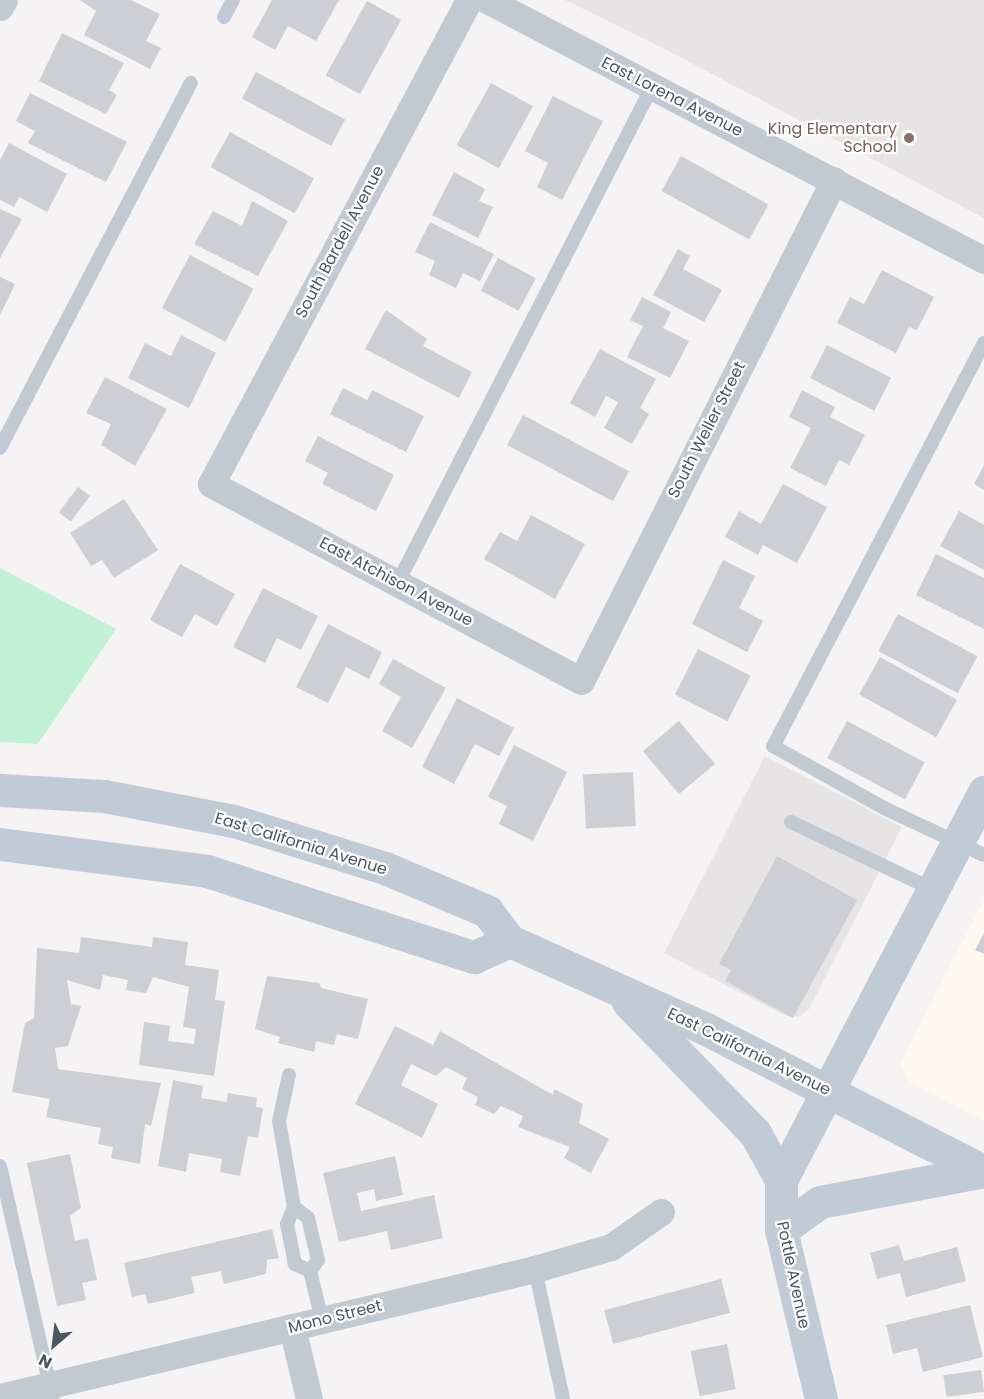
<!DOCTYPE html>
<style>
body{margin:0}
#map{position:relative;width:984px;height:1399px;overflow:hidden;background:#f5f3f3;font-family:Poppins,sans-serif}
div>[style]{position:absolute}
[style*='--x']{left:calc(var(--x)*1px);top:calc(var(--y)*1px);width:calc(var(--w)*1px);rotate:calc(var(--a)*1deg)}
.commercial>*{inset:0;background:#fdf9ef}
.education>*{inset:0;background:#e6e4e5}
.green>*{inset:0;background:#c3f1d5}
.building>*{inset:0;background:#cdcfd5;transform-origin:0 0}
.lane>*{height:14px;margin:-7px;padding:0 7px;transform-origin:7px;border-radius:7px;background:#c1cad2}
.street>*{height:27px;margin:-13.5px;padding:0 13.5px;transform-origin:13.5px;border-radius:13.5px;background:#c1cad2}
.secondary>*{height:33px;margin:-16.5px;padding:0 16.5px;transform-origin:16.5px;border-radius:16.5px;background:#c1cbd6}
.dots>*{width:16px;height:16px;translate:-50% -50%;box-sizing:border-box;border:3px solid #fff;border-radius:50%}
span{translate:-50% -50%;white-space:nowrap;text-align:center;line-height:1.15;-webkit-text-stroke:4.5px #fff;paint-order:stroke}
.street-label{font-size:16px;color:#4a5661}
.education-label{font-size:16px;color:#785e54}
.right{translate:-100% -50%;text-align:right}
.north{position:absolute;left:24px;top:1315px;width:60px;height:60px;-webkit-text-stroke:4px #fff;paint-order:stroke;rotate:208deg;font-size:16px;font-weight:700;line-height:24px;text-align:center;color:#4a5661}
.north::after{content:'';display:block;margin:auto;width:21px;height:27px;background:#4a5661;clip-path:polygon(50% 0,100% 100%,50% 72%,0 100%)}
</style>
<div id="map">
<div class="commercial">
<i style="clip-path:polygon(984px 899px,984px 1121px,910px 1082px,900px 1065px)"></i>
</div>
<div class="education">
<i style="clip-path:polygon(565px 0,984px 0,984px 218px,661px 47px)"></i>
<i style="clip-path:polygon(765px 756px,902px 827px,809px 1009px,798px 1017px,784px 1015px,664px 953px)"></i>
</div>
<div class="green">
<i style="clip-path:polygon(0 568px,116px 629px,38px 744px,0 742px)"></i>
</div>
<div class="building">
<i style="clip-path:polygon(80px 0,131px 0,160px 14px,146px 41px,161px 48px,150px 69px,84px 35px,96px 11px)"></i>
<i style="clip-path:polygon(272px 0,339px 0,316px 41px,288px 26px,275px 50px,252px 37px)"></i>
<i style="left:367px;top:1px;width:39px;height:85px;rotate:29deg"></i>
<i style="clip-path:polygon(62px 33px,124px 63px,109px 90px,117px 95px,106px 114px,39px 81px)"></i>
<i style="left:256px;top:72px;width:101px;height:30px;rotate:28deg"></i>
<i style="left:491px;top:83px;width:48px;height:71px;rotate:29deg"></i>
<i style="clip-path:polygon(30px 93px,127px 142px,106px 182px,28px 143px,35px 131px,16px 121px)"></i>
<i style="clip-path:polygon(553px 96px,603px 121px,562px 200px,537px 187px,548px 163px,525px 151px)"></i>
<i style="left:230px;top:132px;width:96px;height:40px;rotate:29deg"></i>
<i style="clip-path:polygon(9px 143px,67px 174px,47px 212px,19px 197px,14px 207px,0 200px,0 160px)"></i>
<i style="left:681px;top:156px;width:100px;height:40px;rotate:29deg"></i>
<i style="clip-path:polygon(454px 172px,485px 189px,479px 201px,493px 207px,478px 238px,432px 215px)"></i>
<i style="clip-path:polygon(252px 201px,288px 221px,258px 276px,194px 244px,213px 211px,242px 226px)"></i>
<i style="clip-path:polygon(0 209px,22px 219px,0 258px)"></i>
<i style="clip-path:polygon(430px 222px,494px 254px,480px 281px,463px 273px,456px 288px,429px 275px,435px 261px,415px 252px)"></i>
<i style="clip-path:polygon(678px 249px,690px 256px,683px 269px,722px 290px,704px 322px,653px 295px)"></i>
<i style="left:190px;top:255px;width:72px;height:60px;rotate:28deg"></i>
<i style="left:498px;top:258px;width:43px;height:37px;rotate:28deg"></i>
<i style="clip-path:polygon(882px 270px,934px 297px,917px 330px,909px 327px,896px 353px,837px 323px,850px 297px,864px 304px)"></i>
<i style="clip-path:polygon(0 277px,15px 284px,0 315px)"></i>
<i style="clip-path:polygon(642px 297px,671px 312px,663px 328px,689px 341px,670px 378px,627px 357px,643px 326px,630px 320px)"></i>
<i style="clip-path:polygon(386px 310px,427px 339px,423px 346px,472px 372px,459px 398px,365px 349px)"></i>
<i style="clip-path:polygon(181px 335px,216px 353px,189px 408px,128px 378px,145px 343px,171px 356px)"></i>
<i style="left:827px;top:345px;width:72px;height:37px;rotate:27deg"></i>
<i style="clip-path:polygon(600px 349px,656px 379px,640px 408px,649px 414px,632px 444px,604px 428px,618px 402px,606px 396px,595px 417px,570px 403px)"></i>
<i style="clip-path:polygon(105px 377px,167px 409px,135px 466px,101px 445px,111px 424px,86px 413px)"></i>
<i style="clip-path:polygon(343px 388px,367px 400px,372px 390px,424px 416px,406px 452px,330px 414px)"></i>
<i style="clip-path:polygon(802px 390px,835px 407px,830px 417px,865px 435px,849px 465px,839px 460px,826px 486px,790px 468px,811px 428px,789px 417px)"></i>
<i style="left:523px;top:415px;width:120px;height:34px;rotate:28deg"></i>
<i style="clip-path:polygon(318px 436px,394px 475px,376px 511px,322px 484px,328px 473px,305px 461px)"></i>
<i style="clip-path:polygon(984px 465px,984px 490px,974px 484px)"></i>
<i style="clip-path:polygon(783px 484px,827px 507px,797px 563px,763px 545px,758px 555px,725px 537px,739px 511px,761px 524px)"></i>
<i style="left:78px;top:487px;width:15px;height:32px;rotate:37deg"></i>
<i style="clip-path:polygon(124px 499px,158px 550px,114px 578px,102px 560px,91px 566px,70px 533px)"></i>
<i style="clip-path:polygon(959px 511px,984px 525px,984px 570px,940px 546px)"></i>
<i style="clip-path:polygon(531px 515px,585px 544px,555px 599px,484px 559px,500px 532px,517px 541px)"></i>
<i style="clip-path:polygon(936px 554px,984px 578px,984px 629px,916px 595px)"></i>
<i style="clip-path:polygon(723px 560px,755px 576px,739px 608px,763px 621px,747px 652px,692px 624px)"></i>
<i style="clip-path:polygon(180px 564px,235px 594px,217px 626px,195px 614px,182px 637px,150px 620px)"></i>
<i style="clip-path:polygon(263px 588px,318px 616px,301px 650px,277px 638px,265px 663px,233px 647px)"></i>
<i style="left:898px;top:614px;width:90px;height:42px;rotate:28deg"></i>
<i style="clip-path:polygon(328px 624px,382px 652px,369px 679px,346px 667px,328px 703px,296px 687px)"></i>
<i style="left:698px;top:649px;width:59px;height:51px;rotate:27deg"></i>
<i style="left:880px;top:657px;width:88px;height:43px;rotate:29deg"></i>
<i style="clip-path:polygon(393px 659px,446px 688px,412px 748px,382px 731px,401px 697px,379px 684px)"></i>
<i style="clip-path:polygon(457px 698px,514px 728px,499px 756px,475px 744px,454px 784px,422px 767px)"></i>
<i style="left:679px;top:721px;width:56px;height:47px;rotate:50deg"></i>
<i style="left:847px;top:721px;width:88px;height:42px;rotate:28deg"></i>
<i style="clip-path:polygon(514px 745px,567px 772px,533px 841px,499px 824px,507px 806px,488px 797px)"></i>
<i style="left:633px;top:772px;width:54px;height:50px;rotate:87deg"></i>
<i style="clip-path:polygon(777px 856px,857px 900px,793px 1018px,725px 981px,731px 970px,719px 964px)"></i>
<i style="clip-path:polygon(984px 933px,984px 954px,975px 950px)"></i>
<i style="clip-path:polygon(81px 937px,152px 947px,153px 937px,188px 942px,185px 965px,219px 970px,215px 1000px,225px 1001px,214px 1076px,139px 1065px,144px 1022px,170px 1026px,168px 1041px,194px 1044px,196px 1029px,183px 1027px,189px 987px,153px 977px,146px 993px,126px 990px,128px 980px,103px 975px,100px 990px,67px 980px,71px 1004px,81px 1006px,68px 1046px,55px 1048px,58px 1069px,161px 1083px,151px 1126px,145px 1124px,140px 1164px,111px 1158px,113px 1147px,98px 1144px,101px 1128px,46px 1117px,50px 1099px,12px 1092px,25px 1023px,34px 1018px,37px 948px,79px 953px)"></i>
<i style="clip-path:polygon(267px 976px,319px 983px,321px 988px,368px 999px,358px 1039px,337px 1034px,334px 1045px,316px 1041px,314px 1052px,278px 1043px,280px 1037px,255px 1029px)"></i>
<i style="clip-path:polygon(395px 1026px,433px 1045px,440px 1031px,553px 1095px,554px 1089px,583px 1104px,579px 1123px,609px 1139px,591px 1173px,564px 1158px,570px 1147px,518px 1127px,523px 1116px,501px 1106px,494px 1114px,475px 1105px,478px 1097px,462px 1089px,467px 1078px,446px 1067px,436px 1076px,411px 1064px,401px 1085px,438px 1104px,422px 1138px,355px 1104px)"></i>
<i style="clip-path:polygon(173px 1080px,203px 1086px,201px 1098px,227px 1102px,228px 1093px,257px 1098px,256px 1107px,263px 1108px,258px 1138px,248px 1136px,240px 1176px,220px 1172px,222px 1159px,189px 1153px,186px 1172px,158px 1166px)"></i>
<i style="clip-path:polygon(70px 1154px,81px 1208px,70px 1216px,75px 1241px,88px 1238px,97px 1280px,82px 1283px,86px 1300px,57px 1306px,27px 1163px)"></i>
<i style="clip-path:polygon(395px 1156px,403px 1195px,376px 1201px,374px 1189px,357px 1193px,361px 1211px,434px 1195px,443px 1238px,391px 1250px,387px 1231px,339px 1242px,323px 1173px)"></i>
<i style="clip-path:polygon(272px 1229px,279px 1258px,267px 1260px,266px 1274px,224px 1284px,221px 1271px,191px 1277px,195px 1293px,148px 1304px,145px 1294px,132px 1297px,124px 1263px)"></i>
<i style="clip-path:polygon(899px 1245px,904px 1261px,957px 1247px,966px 1281px,906px 1297px,900px 1273px,877px 1279px,870px 1253px)"></i>
<i style="left:721px;top:1279px;width:35px;height:121px;rotate:75deg"></i>
<i style="clip-path:polygon(970px 1305px,983px 1357px,923px 1372px,917px 1348px,893px 1354px,886px 1325px)"></i>
<i style="left:727px;top:1344px;width:46px;height:37px;rotate:79deg"></i>
<i style="left:981px;top:1370px;width:22px;height:38px;rotate:82deg"></i>
</div>
<div class="lane">
<i style="--x:224;--y:17;--w:19;--a:-62"></i>
<i style="--x:984;--y:343;--w:455;--a:117.6"></i>
<i style="--x:773;--y:746;--w:127;--a:29.2"></i>
<i style="--x:884;--y:808;--w:110;--a:25.2"></i>
<i style="--x:0;--y:448;--w:412;--a:-62.4"></i>
<i style="--x:397;--y:584;--w:559;--a:-62.84"></i>
<i style="--x:791;--y:822;--w:156;--a:25.4"></i>
<i style="--x:289;--y:1075;--w:47;--a:102.3"></i>
<i style="--x:279;--y:1121;--w:87;--a:80.1"></i>
<i style="--x:0;--y:1166;--w:239;--a:77.2"></i>
<i style="--x:535;--y:1269;--w:133;--a:77.8"></i>
<i style="--x:310;--y:1271;--w:17;--a:-155"></i>
<i style="--x:295;--y:1264;--w:41;--a:-101.3"></i>
<i style="--x:287;--y:1224;--w:18;--a:-68"></i>
<i style="--x:294;--y:1207;--w:18;--a:38"></i>
<i style="--x:308;--y:1218;--w:43;--a:76.6"></i>
<i style="--x:318;--y:1260;--w:14;--a:126"></i>
<i style="--x:310;--y:1271;--w:50;--a:76.2"></i>
</div>
<div class="street">
<i style="--x:469;--y:0;--w:548;--a:118.06"></i>
<i style="--x:211;--y:484;--w:419;--a:28"></i>
<i style="--x:581;--y:681;--w:561;--a:-63.21"></i>
<i style="--x:487;--y:0;--w:561;--a:27.62"></i>
<i style="--x:0;--y:7;--w:8;--a:-60"></i>
<i style="--x:292;--y:1327;--w:74;--a:76.7"></i>
<i style="--x:0;--y:1397;--w:550;--a:-13.46"></i>
<i style="--x:535;--y:1269;--w:79;--a:-16.1"></i>
<i style="--x:611;--y:1247;--w:61;--a:-35"></i>
</div>
<div class="secondary">
<i style="--x:0;--y:790;--w:104;--a:3.3"></i>
<i style="--x:104;--y:796;--w:132;--a:10.9"></i>
<i style="--x:234;--y:821;--w:158;--a:17.3"></i>
<i style="--x:385;--y:868;--w:111;--a:22.9"></i>
<i style="--x:487;--y:911;--w:38;--a:53"></i>
<i style="--x:510;--y:941;--w:213;--a:24.2"></i>
<i style="--x:704;--y:1028;--w:314;--a:27.1"></i>
<i style="--x:0;--y:844;--w:209;--a:7.4"></i>
<i style="--x:207;--y:871;--w:281;--a:17.9"></i>
<i style="--x:474;--y:957;--w:39;--a:-24"></i>
<i style="--x:628;--y:1002;--w:182;--a:45.9"></i>
<i style="--x:755;--y:1133;--w:54;--a:61"></i>
<i style="--x:781;--y:1230;--w:48;--a:-35.7"></i>
<i style="--x:820;--y:1202;--w:167;--a:-10.7"></i>
<i style="--x:821;--y:1399;--w:174;--a:-103.3"></i>
<i style="--x:781;--y:1230;--w:50;--a:-90"></i>
<i style="--x:781;--y:1180;--w:438;--a:-62.4"></i>
</div>
<div class="dots">
<i style="left:909px;top:138px;background:#8d6e63"></i>
</div>
<div class="street-label">
<span style="left:672px;top:97px;rotate:27deg">East Lorena Avenue</span>
<span style="left:340px;top:242px;rotate:-62deg">South Bardell Avenue</span>
<span style="left:707px;top:430px;rotate:-63deg">South Weller Street</span>
<span style="left:396px;top:582px;rotate:28deg">East Atchison Avenue</span>
<span style="left:301px;top:844px;rotate:17deg">East California Avenue</span>
<span style="left:749px;top:1052px;rotate:26deg">East California Avenue</span>
<span style="left:793px;top:1275px;rotate:78deg">Pottle Avenue</span>
<span style="left:335px;top:1317px;rotate:-14deg">Mono Street</span>
</div>
<div class="education-label">
<span class="right" style="left:897px;top:138px">King Elementary<br>School</span>
</div>
<div class="north">N</div>
</div>
